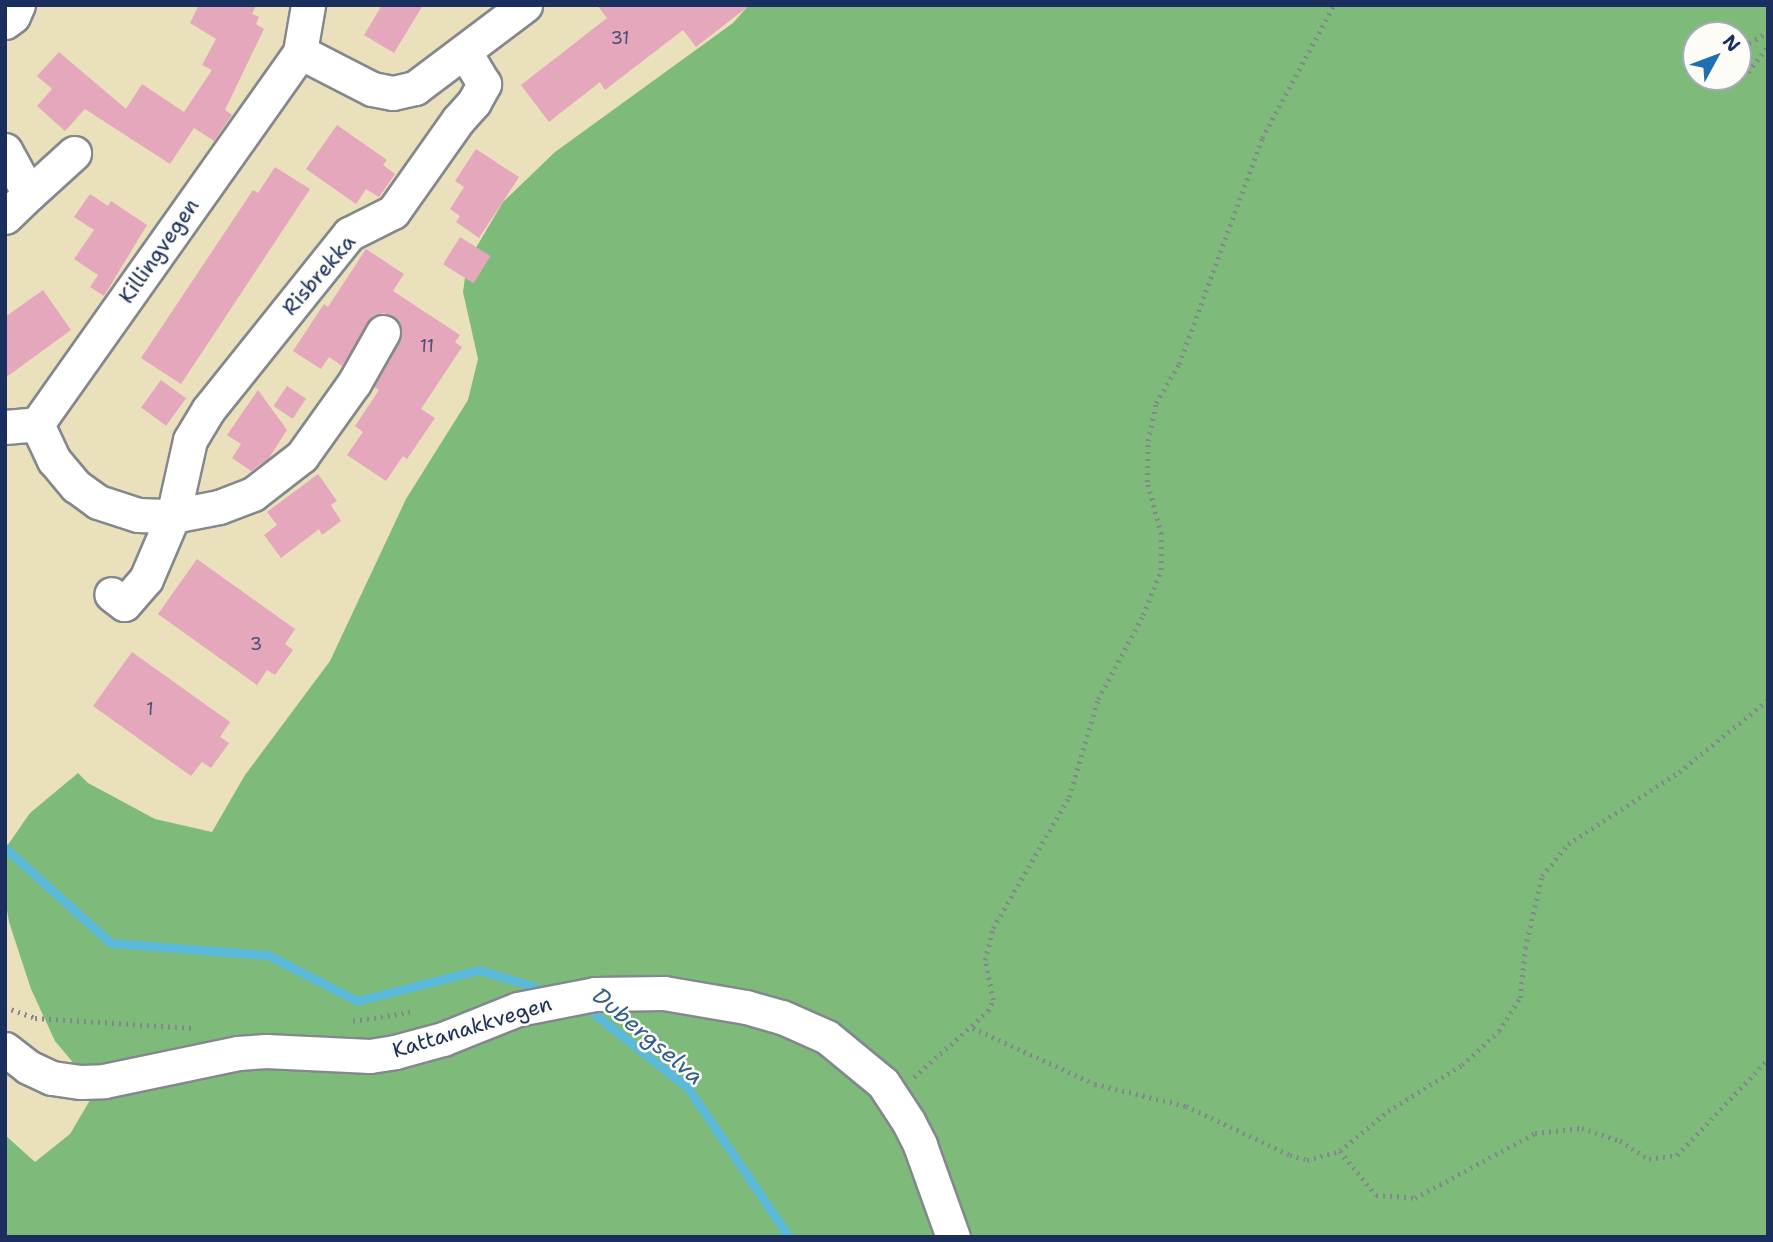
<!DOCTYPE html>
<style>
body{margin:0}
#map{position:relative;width:1773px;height:1242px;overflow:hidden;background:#ebe0bc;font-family:"Shantell Sans",sans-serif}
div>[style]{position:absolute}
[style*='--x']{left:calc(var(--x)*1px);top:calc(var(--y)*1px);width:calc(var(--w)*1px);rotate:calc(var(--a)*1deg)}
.forest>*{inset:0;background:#7ebb7a}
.stream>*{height:9px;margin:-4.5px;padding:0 4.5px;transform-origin:4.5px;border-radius:4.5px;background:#5bb9da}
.building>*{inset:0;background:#e4a7bc;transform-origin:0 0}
.path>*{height:4.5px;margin-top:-2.25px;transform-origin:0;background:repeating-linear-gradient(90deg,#83888d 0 2px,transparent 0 7px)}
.roads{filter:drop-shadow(2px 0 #83888d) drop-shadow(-2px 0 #83888d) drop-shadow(0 2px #83888d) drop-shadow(0 -2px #83888d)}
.street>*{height:33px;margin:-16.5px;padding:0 16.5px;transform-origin:16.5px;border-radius:16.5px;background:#fff}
span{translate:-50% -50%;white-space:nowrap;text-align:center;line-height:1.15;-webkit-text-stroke:5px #fdfcf7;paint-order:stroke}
.number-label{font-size:18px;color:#4d4d76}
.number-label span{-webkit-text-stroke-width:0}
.street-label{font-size:21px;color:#1b2f5e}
.water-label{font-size:23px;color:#315f89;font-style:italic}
.frame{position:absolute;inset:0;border:7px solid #1b2f5e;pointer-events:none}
.north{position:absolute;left:1682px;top:21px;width:70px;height:70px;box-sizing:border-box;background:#fdfcf7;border:2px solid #a3aaba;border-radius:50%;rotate:49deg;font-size:19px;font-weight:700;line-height:28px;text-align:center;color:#1b2f5e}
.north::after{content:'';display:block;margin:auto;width:24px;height:32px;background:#1f6fb2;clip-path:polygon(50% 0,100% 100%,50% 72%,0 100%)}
</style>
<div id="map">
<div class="forest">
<i style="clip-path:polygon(evenodd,749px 5px,1768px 5px,1768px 1237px,5px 1237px,5px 1135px,35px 1162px,70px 1134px,96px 1090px,55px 1041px,31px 989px,9px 922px,5px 898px,5px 849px,30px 813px,78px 773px,88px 783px,155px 819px,212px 832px,245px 775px,330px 661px,406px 499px,468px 400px,478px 359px,463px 292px,467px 263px,503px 202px,555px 152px,733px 23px,749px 5px,1696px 35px,1738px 35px,1738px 77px,1696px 77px,1696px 35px)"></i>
</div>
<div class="stream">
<i style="--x:5;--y:848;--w:142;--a:41.9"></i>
<i style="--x:111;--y:943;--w:157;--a:4.4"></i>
<i style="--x:268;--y:955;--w:100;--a:27.3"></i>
<i style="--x:357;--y:1001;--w:126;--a:-14.3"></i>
<i style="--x:479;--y:970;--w:72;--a:16.9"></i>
<i style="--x:583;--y:1005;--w:134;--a:38.3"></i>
<i style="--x:688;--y:1088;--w:180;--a:55.9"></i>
</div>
<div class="building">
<i style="clip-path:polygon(199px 5px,256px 5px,252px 14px,259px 17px,256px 24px,264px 29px,225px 110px,232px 115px,214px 141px,194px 128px,170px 164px,85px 109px,65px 131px,37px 106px,52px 89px,37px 76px,59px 52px,126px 109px,142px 84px,184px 112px,212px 70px,202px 65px,216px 39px,190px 23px)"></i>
<i style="clip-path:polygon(382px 5px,423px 5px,394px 53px,364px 35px)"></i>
<i style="clip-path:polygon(597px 5px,750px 5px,696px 47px,683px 30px,605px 90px,600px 82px,549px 122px,521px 85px,607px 18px)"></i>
<i style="clip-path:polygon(337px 125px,387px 160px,383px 165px,395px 174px,379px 197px,366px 189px,356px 204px,306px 169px)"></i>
<i style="clip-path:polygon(476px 149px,519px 177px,479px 238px,456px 222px,460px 216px,450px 209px,464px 187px,455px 181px)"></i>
<i style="clip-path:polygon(275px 167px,310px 189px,181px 384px,141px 358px,253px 190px,258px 193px)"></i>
<i style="clip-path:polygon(90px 194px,108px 206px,111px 201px,147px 225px,104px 296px,90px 287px,98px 275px,74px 259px,94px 230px,74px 217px)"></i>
<i style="left:460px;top:237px;width:36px;height:32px;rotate:32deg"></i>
<i style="clip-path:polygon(366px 249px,404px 274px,393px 291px,460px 335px,455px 342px,462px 347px,421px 409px,435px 418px,407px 459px,403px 456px,386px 481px,347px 455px,363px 432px,355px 426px,379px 390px,374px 387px,400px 341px,402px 331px,399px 322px,384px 313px,373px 316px,342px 366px,329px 357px,321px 369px,293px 351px,324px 304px,328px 307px)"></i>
<i style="clip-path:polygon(43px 290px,71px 330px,5px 378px,5px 317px)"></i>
<i style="left:161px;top:380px;width:31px;height:34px;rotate:36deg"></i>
<i style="left:287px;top:386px;width:23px;height:24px;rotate:34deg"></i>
<i style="clip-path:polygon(258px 390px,287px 430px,269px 458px,251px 471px,232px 458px,241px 444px,227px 435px)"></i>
<i style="clip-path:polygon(318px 474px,337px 501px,331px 505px,341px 521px,322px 535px,319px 529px,281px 558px,264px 535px,277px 525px,267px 512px)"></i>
<i style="clip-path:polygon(197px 559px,295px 629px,285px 644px,293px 650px,275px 675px,267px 670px,257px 685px,158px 614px)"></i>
<i style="clip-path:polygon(132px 652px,230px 722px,220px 737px,229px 743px,211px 768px,202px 762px,191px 776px,93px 706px)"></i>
</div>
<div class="path">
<i style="--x:1738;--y:42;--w:11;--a:5"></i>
<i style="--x:1749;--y:43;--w:22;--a:-30"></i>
<i style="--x:1717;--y:77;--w:10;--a:53"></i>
<i style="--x:1723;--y:85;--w:28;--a:-27"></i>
<i style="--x:1748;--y:72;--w:33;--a:-52"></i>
<i style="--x:5;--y:1007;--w:32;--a:20"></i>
<i style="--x:35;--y:1018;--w:159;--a:3.6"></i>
<i style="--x:353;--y:1021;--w:58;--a:-9"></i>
<i style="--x:973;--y:1028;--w:134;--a:24.7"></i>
<i style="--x:1095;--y:1084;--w:94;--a:13.6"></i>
<i style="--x:1186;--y:1106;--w:115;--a:25.2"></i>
<i style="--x:1290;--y:1155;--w:18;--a:16"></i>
<i style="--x:1307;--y:1160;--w:34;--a:-15"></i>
<i style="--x:1340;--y:1151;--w:62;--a:-39.8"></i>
<i style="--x:1388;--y:1111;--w:87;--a:-31.9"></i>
<i style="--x:1462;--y:1065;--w:50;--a:-42.6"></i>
<i style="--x:1499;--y:1031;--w:39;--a:-58"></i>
<i style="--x:1520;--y:998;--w:50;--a:-84.3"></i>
<i style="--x:1525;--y:948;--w:74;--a:-76.7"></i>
<i style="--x:1542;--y:876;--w:41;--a:-50.9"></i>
<i style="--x:1568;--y:844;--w:132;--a:-33"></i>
<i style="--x:1679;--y:772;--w:114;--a:-39"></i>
<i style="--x:914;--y:1077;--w:99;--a:-41.7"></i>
<i style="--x:988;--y:1011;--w:12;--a:-66"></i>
<i style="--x:993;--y:1000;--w:41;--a:-101.3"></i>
<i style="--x:985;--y:960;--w:33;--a:-76"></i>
<i style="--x:993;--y:928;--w:151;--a:-59.9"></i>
<i style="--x:1069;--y:797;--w:102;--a:-73.5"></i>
<i style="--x:1098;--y:699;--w:95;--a:-61.8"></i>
<i style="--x:1143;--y:615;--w:48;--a:-68.2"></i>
<i style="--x:1161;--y:570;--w:36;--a:-90"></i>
<i style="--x:1161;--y:534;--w:54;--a:-105.1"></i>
<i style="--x:1147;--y:482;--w:41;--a:-88.6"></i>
<i style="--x:1148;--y:441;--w:39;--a:-78"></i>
<i style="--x:1156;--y:403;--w:45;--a:-59.5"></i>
<i style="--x:1179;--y:364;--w:241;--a:-69.8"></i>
<i style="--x:1262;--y:138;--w:151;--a:-61.6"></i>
<i style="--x:1340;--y:1151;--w:57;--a:50.7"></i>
<i style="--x:1376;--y:1195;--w:39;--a:4"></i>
<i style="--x:1415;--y:1198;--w:136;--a:-28.4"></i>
<i style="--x:1535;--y:1133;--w:47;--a:-6.1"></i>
<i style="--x:1582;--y:1128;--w:40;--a:18.9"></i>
<i style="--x:1620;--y:1141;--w:34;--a:32"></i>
<i style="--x:1649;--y:1159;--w:28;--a:-8"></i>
<i style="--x:1677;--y:1155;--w:132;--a:-46.5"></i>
</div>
<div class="roads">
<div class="street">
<i style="--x:5;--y:22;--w:10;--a:-37"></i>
<i style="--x:13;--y:16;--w:12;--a:-66"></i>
<i style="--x:300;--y:52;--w:81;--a:27.2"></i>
<i style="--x:372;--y:89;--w:21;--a:11"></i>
<i style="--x:393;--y:93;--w:23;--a:-13"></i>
<i style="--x:415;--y:88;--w:138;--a:-37"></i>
<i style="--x:5;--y:150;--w:50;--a:61.4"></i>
<i style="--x:29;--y:194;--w:33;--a:136"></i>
<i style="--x:29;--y:194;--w:61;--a:-42.3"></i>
<i style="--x:383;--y:332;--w:59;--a:119.6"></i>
<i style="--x:354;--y:383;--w:90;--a:125.5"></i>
<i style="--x:302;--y:456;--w:62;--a:142.2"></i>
<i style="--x:253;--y:494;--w:36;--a:159"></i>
<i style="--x:219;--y:507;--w:47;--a:168.9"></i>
<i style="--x:173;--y:516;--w:78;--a:-77.4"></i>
<i style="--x:190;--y:440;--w:35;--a:-59"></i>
<i style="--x:208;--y:410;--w:226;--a:-51.3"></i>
<i style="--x:349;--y:234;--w:49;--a:-26.6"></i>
<i style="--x:393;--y:212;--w:113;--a:-54.8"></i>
<i style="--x:458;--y:120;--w:24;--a:-48"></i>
<i style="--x:474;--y:102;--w:21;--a:-61"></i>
<i style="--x:484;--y:84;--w:37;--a:-121"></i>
<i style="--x:37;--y:424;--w:40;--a:65"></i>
<i style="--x:54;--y:460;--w:34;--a:50"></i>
<i style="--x:76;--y:486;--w:27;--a:36"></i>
<i style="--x:98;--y:502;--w:42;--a:18"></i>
<i style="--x:138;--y:515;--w:35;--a:2"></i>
<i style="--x:173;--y:516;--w:69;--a:113.2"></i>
<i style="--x:146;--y:579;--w:33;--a:131"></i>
<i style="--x:124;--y:604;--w:16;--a:-142"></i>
<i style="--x:5;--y:427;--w:32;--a:-5"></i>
<i style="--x:37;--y:424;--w:456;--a:-54.7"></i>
<i style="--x:300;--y:52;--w:48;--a:-80.3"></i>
<i style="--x:5;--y:1049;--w:29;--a:38"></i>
<i style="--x:28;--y:1067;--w:26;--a:25"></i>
<i style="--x:52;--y:1078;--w:29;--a:8"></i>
<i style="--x:81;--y:1082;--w:23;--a:-2"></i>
<i style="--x:104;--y:1081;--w:137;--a:-11.8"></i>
<i style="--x:238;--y:1053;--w:28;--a:-4"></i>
<i style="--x:266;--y:1051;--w:104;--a:2.8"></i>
<i style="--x:370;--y:1056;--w:25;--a:-9"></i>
<i style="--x:395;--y:1052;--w:50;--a:-15.2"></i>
<i style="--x:443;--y:1039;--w:81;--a:-21.8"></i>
<i style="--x:518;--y:1009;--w:78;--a:-11"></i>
<i style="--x:595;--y:994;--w:69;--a:-0.8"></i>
<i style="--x:664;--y:993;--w:83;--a:9.7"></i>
<i style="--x:746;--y:1007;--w:37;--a:16"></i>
<i style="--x:782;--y:1017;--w:49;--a:24"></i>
<i style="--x:827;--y:1037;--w:72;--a:39.4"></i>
<i style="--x:883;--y:1083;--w:45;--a:56.7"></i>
<i style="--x:908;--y:1121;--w:27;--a:63"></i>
<i style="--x:920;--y:1145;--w:98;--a:70.3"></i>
</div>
</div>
<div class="number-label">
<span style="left:620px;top:38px">31</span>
<span style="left:427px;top:346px">11</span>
<span style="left:256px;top:644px">3</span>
<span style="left:150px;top:709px">1</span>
</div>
<div class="street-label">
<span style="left:159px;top:251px;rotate:-55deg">Killingvegen</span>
<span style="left:319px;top:275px;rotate:-49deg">Risbrekka</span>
<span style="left:472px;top:1027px;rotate:-17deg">Kattanakkvegen</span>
</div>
<div class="water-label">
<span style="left:648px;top:1036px;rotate:40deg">Dubergselva</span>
</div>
<div class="frame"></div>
<div class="north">N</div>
</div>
